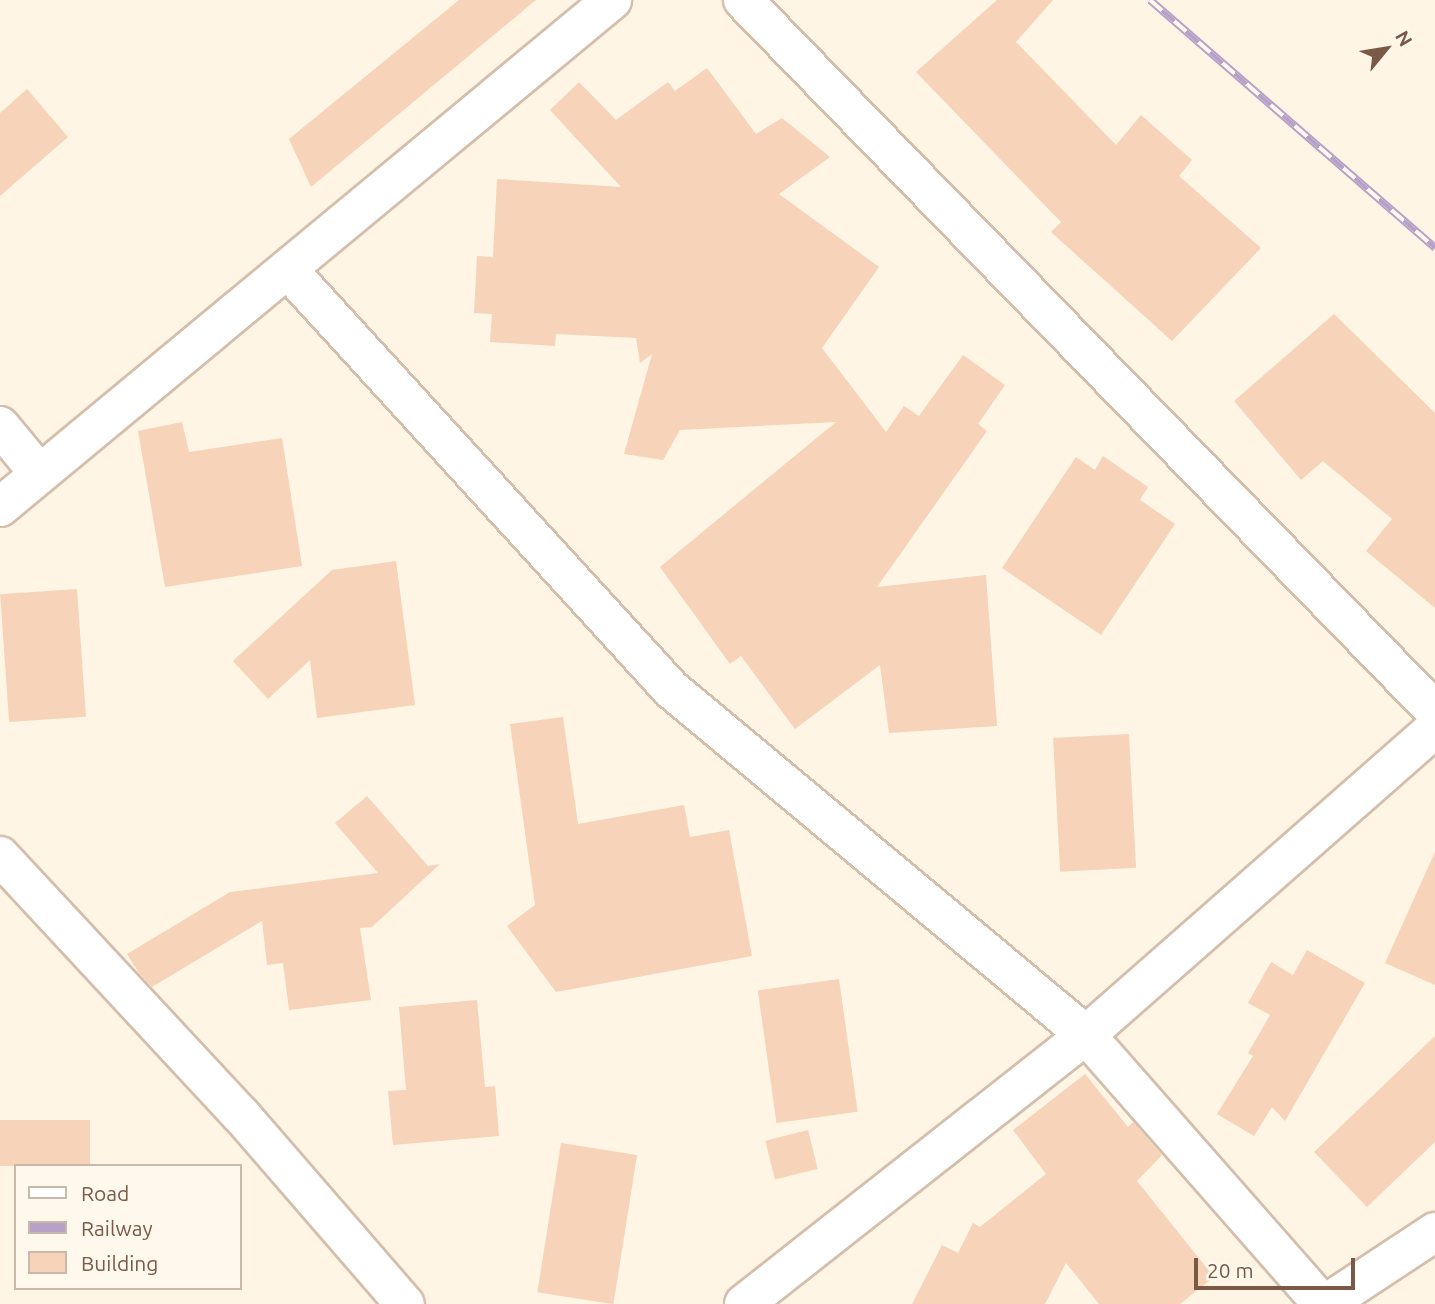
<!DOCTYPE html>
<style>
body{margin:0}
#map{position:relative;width:1435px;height:1304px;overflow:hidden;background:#fef5e4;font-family:Ubuntu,sans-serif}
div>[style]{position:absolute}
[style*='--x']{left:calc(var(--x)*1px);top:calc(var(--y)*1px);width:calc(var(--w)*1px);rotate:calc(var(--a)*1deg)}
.building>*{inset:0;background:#f6d3b9;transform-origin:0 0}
.roads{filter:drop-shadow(2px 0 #d4beac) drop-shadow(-2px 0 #d4beac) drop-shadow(0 2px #d4beac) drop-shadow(0 -2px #d4beac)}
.street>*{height:38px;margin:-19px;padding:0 19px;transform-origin:19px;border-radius:19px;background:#fff}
.rail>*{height:8px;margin-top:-4px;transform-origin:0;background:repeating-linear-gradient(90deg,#fff8ed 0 16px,#b8a1c9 0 32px);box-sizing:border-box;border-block:2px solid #b8a1c9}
span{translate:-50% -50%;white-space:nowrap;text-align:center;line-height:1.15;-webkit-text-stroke:5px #fff8ed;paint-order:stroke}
.legend{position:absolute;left:14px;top:1164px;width:228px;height:126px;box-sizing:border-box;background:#fff8ed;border:2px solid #cab9ab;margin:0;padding:9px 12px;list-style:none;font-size:21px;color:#7a5a47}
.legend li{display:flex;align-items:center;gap:14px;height:35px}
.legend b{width:35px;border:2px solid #cab9ab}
.north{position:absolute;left:1351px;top:14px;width:70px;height:70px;-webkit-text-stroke:5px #fff8ed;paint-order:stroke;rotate:60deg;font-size:19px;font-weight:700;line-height:28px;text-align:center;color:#7a5a47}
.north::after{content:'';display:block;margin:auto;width:24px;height:32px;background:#7a5a47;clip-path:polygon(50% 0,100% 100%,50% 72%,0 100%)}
.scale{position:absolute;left:1194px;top:1258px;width:161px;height:32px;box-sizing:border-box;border:4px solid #7a5a47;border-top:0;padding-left:9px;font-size:21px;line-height:24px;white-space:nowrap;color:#7a5a47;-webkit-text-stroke:5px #fff8ed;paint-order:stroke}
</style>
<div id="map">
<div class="building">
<i style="clip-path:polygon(459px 0,536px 0,311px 187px,289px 139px)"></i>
<i style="clip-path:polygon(997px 0,1053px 0,1016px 42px,1116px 145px,1141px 115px,1192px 160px,1179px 176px,1261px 248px,1172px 341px,1051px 232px,1061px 222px,916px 72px)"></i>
<i style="clip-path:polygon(707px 68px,756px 134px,782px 118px,830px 157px,779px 194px,879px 267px,822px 348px,886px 432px,904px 406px,919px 416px,963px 355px,1005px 385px,978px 424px,987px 431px,877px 587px,986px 575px,997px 726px,889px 733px,880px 665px,795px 729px,741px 656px,730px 664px,660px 567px,836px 422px,680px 430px,663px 460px,624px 454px,652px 354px,640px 363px,636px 338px,556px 334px,555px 346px,490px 342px,492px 314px,474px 313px,477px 256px,493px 257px,497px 179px,621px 187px,550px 110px,579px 82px,616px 120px,668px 82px,675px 91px)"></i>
<i style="clip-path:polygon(27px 89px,68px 137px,0 196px,0 113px)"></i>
<i style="clip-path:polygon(1334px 314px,1435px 413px,1435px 608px,1366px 551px,1392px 519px,1323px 461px,1301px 480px,1234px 401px)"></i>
<i style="clip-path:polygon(182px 422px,189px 452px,282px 438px,302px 566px,165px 587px,138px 431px)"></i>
<i style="clip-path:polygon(1103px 456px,1148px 487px,1140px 500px,1175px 524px,1101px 635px,1002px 568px,1076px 457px,1095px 470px)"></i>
<i style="clip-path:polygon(396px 561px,415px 705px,317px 718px,310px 660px,268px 699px,233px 661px,332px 570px)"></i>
<i style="left:77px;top:589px;width:128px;height:77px;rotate:86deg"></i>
<i style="clip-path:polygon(563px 717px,578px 824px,684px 805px,690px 837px,729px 830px,752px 956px,556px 992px,507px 926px,535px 905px,510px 724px)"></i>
<i style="left:1129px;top:734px;width:134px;height:76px;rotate:87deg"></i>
<i style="clip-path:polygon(367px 796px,428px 866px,440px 864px,372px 927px,360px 928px,371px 1000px,289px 1010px,283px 963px,267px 965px,262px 921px,152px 987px,139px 973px,127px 954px,230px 892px,378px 873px,335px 823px)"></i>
<i style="clip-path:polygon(1435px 852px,1435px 985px,1385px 963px)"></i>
<i style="clip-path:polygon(1307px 950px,1365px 983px,1285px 1121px,1272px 1107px,1254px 1136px,1217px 1114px,1253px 1056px,1248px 1053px,1270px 1015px,1248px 1003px,1271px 962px,1293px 975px)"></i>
<i style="left:839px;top:979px;width:134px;height:82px;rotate:82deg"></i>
<i style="clip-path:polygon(477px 1000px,485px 1087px,495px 1086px,499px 1136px,393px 1145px,388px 1091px,406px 1090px,399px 1007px)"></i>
<i style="clip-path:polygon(1435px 1036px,1435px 1142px,1367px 1207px,1314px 1152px)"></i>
<i style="clip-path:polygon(1085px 1074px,1128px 1127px,1133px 1122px,1162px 1155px,1137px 1181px,1214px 1277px,1180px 1304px,1099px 1304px,1066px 1263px,1045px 1304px,912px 1304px,942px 1245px,958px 1253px,973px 1223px,980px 1227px,1046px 1174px,1013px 1130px)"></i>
<i style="left:0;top:1120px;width:90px;height:46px"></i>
<i style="left:808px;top:1130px;width:40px;height:44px;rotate:76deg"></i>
<i style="left:561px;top:1143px;width:77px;height:151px;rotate:9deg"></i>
</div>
<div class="roads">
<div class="street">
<i style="--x:743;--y:0;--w:992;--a:45.78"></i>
<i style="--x:289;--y:271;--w:566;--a:47.58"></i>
<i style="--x:671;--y:689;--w:540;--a:39.82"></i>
<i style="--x:1086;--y:1035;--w:358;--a:48.7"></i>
<i style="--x:0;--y:426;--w:60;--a:50.4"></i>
<i style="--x:0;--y:507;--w:795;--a:-39.64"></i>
<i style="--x:0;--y:856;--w:354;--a:47.1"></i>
<i style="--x:241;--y:1115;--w:250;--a:49.1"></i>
<i style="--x:744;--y:1304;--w:435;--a:-38.2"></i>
<i style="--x:1086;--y:1035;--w:465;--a:-41.3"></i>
<i style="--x:1326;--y:1304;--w:131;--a:-33.4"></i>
</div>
</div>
<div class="rail">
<i style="--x:1150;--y:0;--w:378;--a:41"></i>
</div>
<ul class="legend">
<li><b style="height:9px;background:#fff"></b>Road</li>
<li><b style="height:9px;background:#b8a1c9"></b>Railway</li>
<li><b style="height:19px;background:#f6d3b9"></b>Building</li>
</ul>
<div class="north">N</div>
<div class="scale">20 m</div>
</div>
